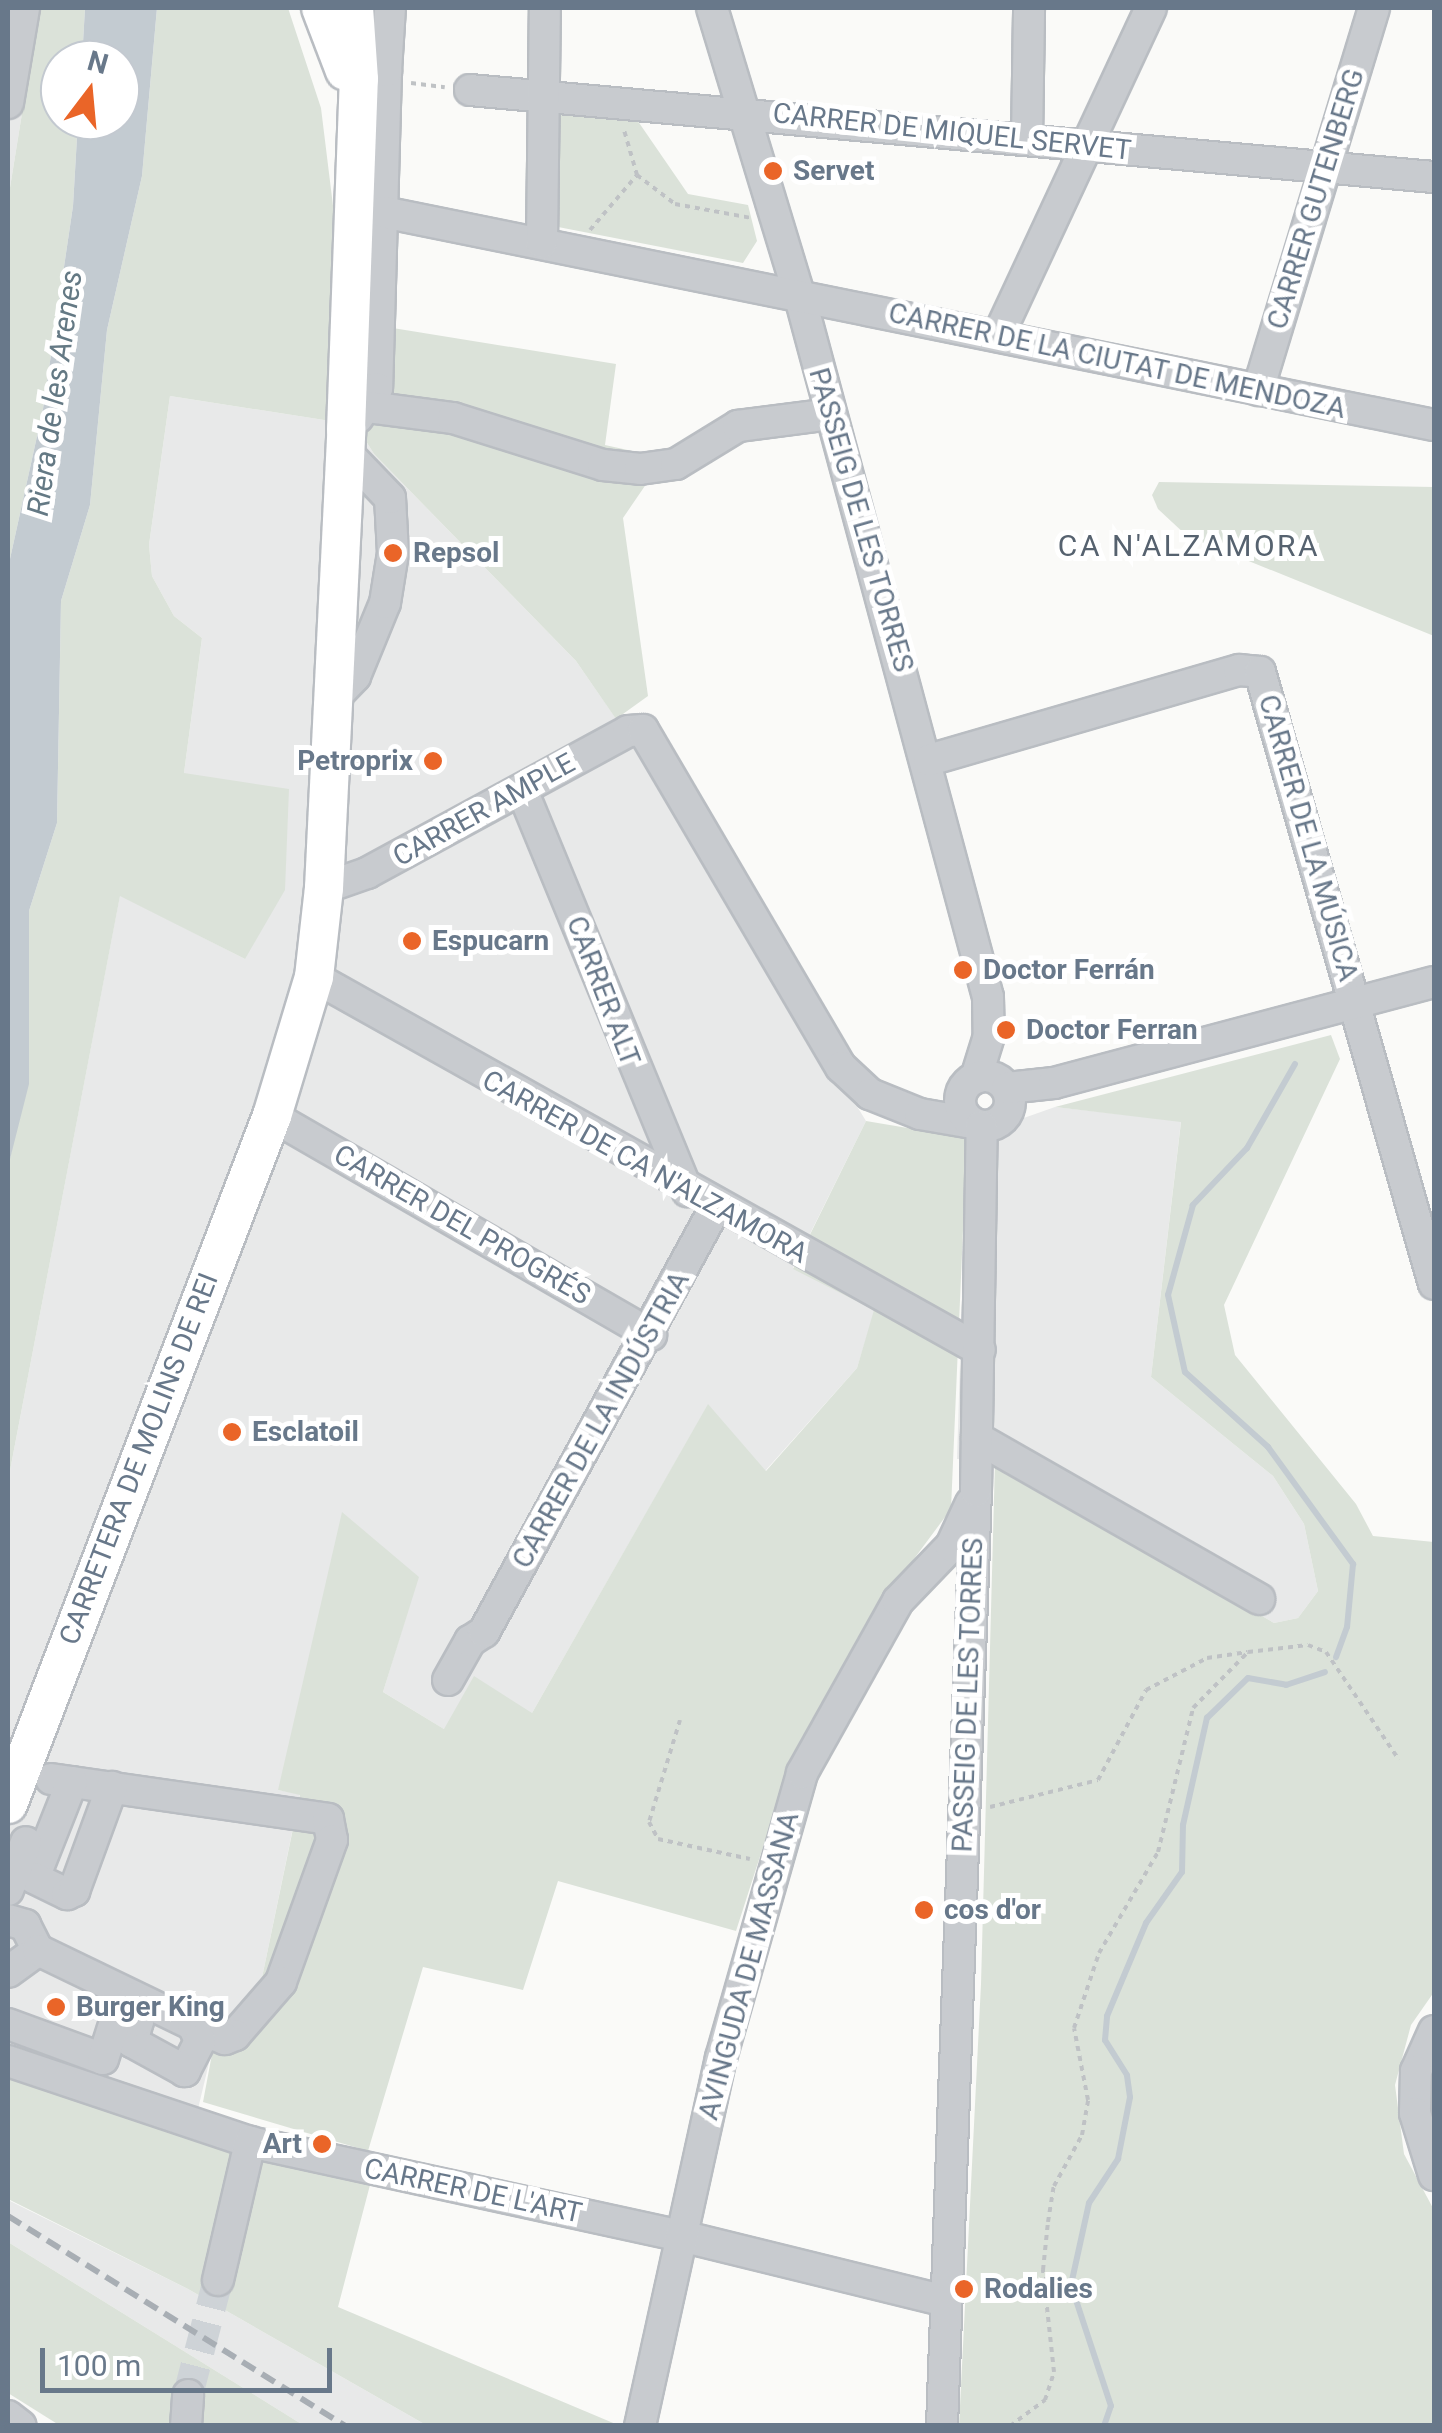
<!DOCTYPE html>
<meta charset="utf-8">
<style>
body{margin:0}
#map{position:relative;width:1442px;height:2433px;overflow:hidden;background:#fafaf8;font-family:Roboto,sans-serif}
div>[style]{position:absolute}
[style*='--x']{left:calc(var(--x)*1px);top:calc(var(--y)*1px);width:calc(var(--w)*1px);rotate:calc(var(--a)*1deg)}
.built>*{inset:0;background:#e8e9e9}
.green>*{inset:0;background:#dbe2d9}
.water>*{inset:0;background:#c3cbd1}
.stream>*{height:6px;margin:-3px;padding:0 3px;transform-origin:3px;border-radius:3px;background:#c3cbd1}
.minor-tunnel>*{height:30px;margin-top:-15px;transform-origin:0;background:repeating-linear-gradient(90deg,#ced3d7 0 30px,transparent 0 45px)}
.path>*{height:4px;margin-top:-2px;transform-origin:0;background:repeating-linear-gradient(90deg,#bfc2c5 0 5px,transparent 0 10px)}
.roads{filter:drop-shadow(2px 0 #b9bdc2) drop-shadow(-2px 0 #b9bdc2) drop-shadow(0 2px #b9bdc2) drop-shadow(0 -2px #b9bdc2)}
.minor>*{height:30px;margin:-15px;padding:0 15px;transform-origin:15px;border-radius:15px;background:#c8cbcf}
.minor>.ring{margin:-15px;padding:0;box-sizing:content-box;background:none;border:30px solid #c8cbcf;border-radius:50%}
.major>*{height:38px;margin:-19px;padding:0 19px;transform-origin:19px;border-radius:19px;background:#fff}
.rail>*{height:6px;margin-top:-3px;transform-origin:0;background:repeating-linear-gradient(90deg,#a8aeb4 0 15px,transparent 0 23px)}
.dots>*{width:28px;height:28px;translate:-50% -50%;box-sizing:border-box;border:5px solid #fff;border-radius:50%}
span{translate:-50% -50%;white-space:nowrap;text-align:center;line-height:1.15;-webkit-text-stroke:10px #fff;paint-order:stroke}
.street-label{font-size:28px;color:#68788a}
.poi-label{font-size:28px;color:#68788a;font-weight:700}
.left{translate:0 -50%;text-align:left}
.right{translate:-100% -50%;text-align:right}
.water-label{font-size:30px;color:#647984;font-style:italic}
.neighbourhood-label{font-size:30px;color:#56626f;letter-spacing:2.5px}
.frame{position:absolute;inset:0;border:10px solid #68788a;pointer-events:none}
.north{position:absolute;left:40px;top:40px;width:100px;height:100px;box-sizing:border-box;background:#fff;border:2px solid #c3c9d0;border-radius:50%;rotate:16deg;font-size:28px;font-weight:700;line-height:40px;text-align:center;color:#68788a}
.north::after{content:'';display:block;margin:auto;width:35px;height:45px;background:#ea6528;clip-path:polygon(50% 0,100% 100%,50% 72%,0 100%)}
.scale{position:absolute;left:40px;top:2348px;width:292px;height:45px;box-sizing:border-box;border:5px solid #68788a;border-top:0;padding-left:12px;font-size:30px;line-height:35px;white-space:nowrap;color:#68788a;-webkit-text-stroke:8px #fff;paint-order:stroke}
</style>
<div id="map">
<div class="built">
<i style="clip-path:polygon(8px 8px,39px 8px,8px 200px)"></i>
<i style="clip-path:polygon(170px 396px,356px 425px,374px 454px,576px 661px,644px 759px,866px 1121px,793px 1268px,875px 1310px,857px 1368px,765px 1471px,708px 1405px,532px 1713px,444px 1729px,383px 1692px,418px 1577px,278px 1790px,300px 1794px,259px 1992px,215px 2038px,191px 2138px,8px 2076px,8px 1481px,120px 895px,245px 959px,184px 773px,202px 638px,174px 616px,152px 576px,149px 545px)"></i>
<i style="clip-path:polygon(1055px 1107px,1181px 1121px,1151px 1377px,1273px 1476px,1304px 1524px,1318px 1591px,1298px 1618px,1274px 1623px,995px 1461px,957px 1459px,967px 1138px)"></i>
<i style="clip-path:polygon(8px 2200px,188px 2289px,426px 2425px,303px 2425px,8px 2242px)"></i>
</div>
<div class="green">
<i style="clip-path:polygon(39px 8px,85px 8px,82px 60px,60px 60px,60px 120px,78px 120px,73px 206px,43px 409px,8px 568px,8px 200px)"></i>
<i style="clip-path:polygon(157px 8px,288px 8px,321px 108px,335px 222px,373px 228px,368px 324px,616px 364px,605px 445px,664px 458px,623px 518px,648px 696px,616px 719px,576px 661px,374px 454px,356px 425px,170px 396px,149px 545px,152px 576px,174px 616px,202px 638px,184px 773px,289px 789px,285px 890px,245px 959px,120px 896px,8px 1481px,8px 1167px,29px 1071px,29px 911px,57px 823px,61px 601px,90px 505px,107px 330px,142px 176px)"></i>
<i style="clip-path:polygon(557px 107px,633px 114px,688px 194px,748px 205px,757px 241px,743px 263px,553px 226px)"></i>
<i style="clip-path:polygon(1159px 482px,1434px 487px,1434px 636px,1187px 536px,1158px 509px,1152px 495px)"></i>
<i style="clip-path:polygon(1331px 1035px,1340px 1059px,1224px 1305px,1235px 1355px,1356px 1504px,1373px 1536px,1434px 1542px,1434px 1992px,1411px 2025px,1395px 2085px,1404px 2154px,1434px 2210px,1434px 2425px,959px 2426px,981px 1984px,995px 1461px,1274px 1623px,1298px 1618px,1318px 1591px,1304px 1524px,1273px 1476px,1151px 1377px,1181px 1122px,1055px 1107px)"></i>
<i style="clip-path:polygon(866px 1121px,967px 1138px,951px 1509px,885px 1598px,781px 1791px,736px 1931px,558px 1881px,523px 1990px,423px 1967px,368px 2151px,203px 2102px,215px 2038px,259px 1992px,300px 1795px,278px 1790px,342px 1512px,419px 1577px,383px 1692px,444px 1729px,474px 1676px,532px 1713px,708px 1404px,766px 1471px,857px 1368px,874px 1310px,793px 1269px)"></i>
<i style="clip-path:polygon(8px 2076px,191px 2138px,370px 2185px,338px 2307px,618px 2425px,426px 2425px,188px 2289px,8px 2199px)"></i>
<i style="clip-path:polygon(8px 2242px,303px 2425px,59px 2425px,8px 2393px)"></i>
</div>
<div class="water">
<i style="clip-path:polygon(85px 8px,157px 8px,156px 19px,142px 176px,107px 330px,90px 505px,61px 601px,57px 823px,29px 911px,29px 1084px,8px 1167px,8px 568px,43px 409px,73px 206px,78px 120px,120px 120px,120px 60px,82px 60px)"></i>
</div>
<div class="stream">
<i style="--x:1295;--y:1064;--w:97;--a:119.7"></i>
<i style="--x:1247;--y:1148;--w:79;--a:133.5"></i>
<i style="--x:1193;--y:1205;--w:93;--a:105.5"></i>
<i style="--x:1168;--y:1295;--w:79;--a:77.6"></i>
<i style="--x:1185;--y:1372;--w:112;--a:42.1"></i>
<i style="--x:1268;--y:1447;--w:145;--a:54"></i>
<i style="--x:1353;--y:1564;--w:63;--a:95.4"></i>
<i style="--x:1347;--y:1627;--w:32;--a:110"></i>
<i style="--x:1104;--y:2426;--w:21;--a:-71"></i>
<i style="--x:1111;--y:2406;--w:127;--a:-108.3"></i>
<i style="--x:1071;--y:2285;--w:84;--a:-77.6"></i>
<i style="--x:1089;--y:2203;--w:53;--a:-56.6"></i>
<i style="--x:1118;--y:2159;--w:63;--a:-79"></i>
<i style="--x:1130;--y:2097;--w:22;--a:-98"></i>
<i style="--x:1127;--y:2075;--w:41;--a:-122.2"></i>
<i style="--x:1105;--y:2040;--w:24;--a:-85"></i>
<i style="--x:1107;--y:2016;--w:101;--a:-67.2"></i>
<i style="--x:1146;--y:1923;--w:62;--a:-54.8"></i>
<i style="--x:1182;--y:1872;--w:47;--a:-88.8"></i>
<i style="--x:1183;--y:1825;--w:110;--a:-77.4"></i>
<i style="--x:1207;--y:1718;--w:57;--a:-44.3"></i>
<i style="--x:1248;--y:1678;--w:39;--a:10"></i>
<i style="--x:1286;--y:1685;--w:41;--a:-18.4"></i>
</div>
<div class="minor-tunnel">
<i style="--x:188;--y:2395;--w:119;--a:-75.4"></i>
</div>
<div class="path">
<i style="--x:411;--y:83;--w:34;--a:7"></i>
<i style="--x:637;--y:175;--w:48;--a:37.3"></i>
<i style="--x:675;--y:204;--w:77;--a:10.4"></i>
<i style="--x:590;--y:230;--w:72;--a:-49.5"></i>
<i style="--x:637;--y:175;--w:47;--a:-106.1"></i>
<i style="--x:680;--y:1720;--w:107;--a:106.9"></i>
<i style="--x:649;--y:1822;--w:19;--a:62"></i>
<i style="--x:658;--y:1839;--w:94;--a:12.3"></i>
<i style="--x:990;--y:1807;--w:111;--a:-14"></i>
<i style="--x:1098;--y:1780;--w:102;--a:-61.9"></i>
<i style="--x:1146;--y:1690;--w:69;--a:-27.7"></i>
<i style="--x:1207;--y:1658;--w:41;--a:-8.3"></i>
<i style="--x:1434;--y:1977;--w:24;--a:90"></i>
<i style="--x:1010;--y:2426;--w:44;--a:-36.6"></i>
<i style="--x:1045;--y:2400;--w:29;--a:-72"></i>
<i style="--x:1054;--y:2372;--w:103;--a:-96.2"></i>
<i style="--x:1043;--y:2270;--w:48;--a:-84.1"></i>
<i style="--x:1048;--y:2222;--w:36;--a:-81"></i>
<i style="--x:1054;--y:2186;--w:58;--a:-61.2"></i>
<i style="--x:1082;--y:2135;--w:36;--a:-80"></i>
<i style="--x:1088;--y:2100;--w:73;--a:-101"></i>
<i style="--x:1074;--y:2028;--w:79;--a:-71.6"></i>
<i style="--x:1099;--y:1953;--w:117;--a:-59.7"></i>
<i style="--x:1158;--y:1852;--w:148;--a:-76.3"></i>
<i style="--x:1193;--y:1708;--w:78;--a:-45.5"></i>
<i style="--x:1248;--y:1652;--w:60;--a:-6.7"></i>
<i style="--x:1308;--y:1645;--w:19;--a:21"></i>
<i style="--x:1326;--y:1652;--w:130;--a:55.9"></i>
</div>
<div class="roads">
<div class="minor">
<i style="--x:712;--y:8;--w:302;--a:73.1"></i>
<i style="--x:800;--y:297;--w:725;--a:74.97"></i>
<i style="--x:988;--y:997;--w:39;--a:89"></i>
<i style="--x:989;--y:1036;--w:44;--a:107.2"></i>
<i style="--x:357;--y:52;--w:35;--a:33"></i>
<i style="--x:386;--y:71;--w:317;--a:91.6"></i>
<i style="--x:377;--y:388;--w:35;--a:123"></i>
<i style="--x:386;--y:71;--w:63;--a:-86.4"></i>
<i style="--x:470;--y:90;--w:968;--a:5.16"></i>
<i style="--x:8;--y:103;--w:96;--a:-80.4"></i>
<i style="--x:1027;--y:140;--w:132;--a:-89.1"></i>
<i style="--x:383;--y:212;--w:1072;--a:11.46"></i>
<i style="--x:542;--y:243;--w:235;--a:-89.3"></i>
<i style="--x:998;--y:336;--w:362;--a:-65"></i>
<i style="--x:1258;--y:390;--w:399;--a:-73.1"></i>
<i style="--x:368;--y:407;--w:86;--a:7.4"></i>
<i style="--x:453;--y:418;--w:157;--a:17.4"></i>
<i style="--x:603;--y:465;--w:37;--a:6"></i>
<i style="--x:640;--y:469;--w:36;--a:-8"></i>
<i style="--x:676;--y:464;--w:73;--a:-31.5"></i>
<i style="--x:738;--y:426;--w:93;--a:-7.4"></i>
<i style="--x:333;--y:699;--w:32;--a:-46"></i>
<i style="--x:355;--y:676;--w:79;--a:-67.7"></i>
<i style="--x:385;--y:603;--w:51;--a:-80.9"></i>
<i style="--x:393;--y:553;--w:55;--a:-93.1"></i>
<i style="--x:390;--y:498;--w:66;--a:-133.8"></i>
<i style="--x:929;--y:760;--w:323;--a:-16.2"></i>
<i style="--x:1239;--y:670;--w:21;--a:5"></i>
<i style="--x:1260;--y:672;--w:636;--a:74.13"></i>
<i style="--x:522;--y:790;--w:434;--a:67.6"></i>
<i style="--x:324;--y:888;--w:46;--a:-19.2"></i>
<i style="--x:367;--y:873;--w:297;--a:-28.5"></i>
<i style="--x:628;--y:731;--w:15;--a:-4"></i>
<i style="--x:643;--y:730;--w:391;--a:59.6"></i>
<i style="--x:841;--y:1067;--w:40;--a:43"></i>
<i style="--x:870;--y:1094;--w:54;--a:21.8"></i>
<i style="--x:920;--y:1114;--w:53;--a:9.8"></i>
<i style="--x:314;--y:977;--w:763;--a:29.25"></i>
<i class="ring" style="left:960px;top:1076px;width:20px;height:20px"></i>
<i style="--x:1007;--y:1088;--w:47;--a:-6.1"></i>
<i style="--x:1054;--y:1083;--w:393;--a:-14.9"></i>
<i style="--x:272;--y:1116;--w:438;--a:30"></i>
<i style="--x:977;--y:1438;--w:325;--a:29.7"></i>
<i style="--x:448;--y:1680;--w:45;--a:-60.6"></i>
<i style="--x:470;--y:1641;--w:17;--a:-33"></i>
<i style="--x:484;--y:1632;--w:484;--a:-61.4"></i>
<i style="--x:51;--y:1779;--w:280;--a:8.2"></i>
<i style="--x:328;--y:1819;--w:21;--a:79"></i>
<i style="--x:332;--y:1840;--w:151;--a:109.8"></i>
<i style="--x:281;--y:1982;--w:70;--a:131"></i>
<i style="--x:235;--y:2035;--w:11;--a:158"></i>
<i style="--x:225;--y:2039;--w:26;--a:-159"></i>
<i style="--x:72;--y:1782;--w:103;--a:111.6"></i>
<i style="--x:34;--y:1878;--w:37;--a:26"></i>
<i style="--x:67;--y:1894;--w:8;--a:-23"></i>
<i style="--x:74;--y:1891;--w:111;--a:-69.9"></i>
<i style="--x:8;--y:1890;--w:51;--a:-69.4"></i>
<i style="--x:8;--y:1920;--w:18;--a:16"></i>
<i style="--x:25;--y:1925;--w:28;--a:63"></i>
<i style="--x:8;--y:1972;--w:37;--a:-36"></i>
<i style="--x:38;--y:1950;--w:172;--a:25.8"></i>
<i style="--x:193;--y:2025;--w:17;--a:66"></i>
<i style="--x:200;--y:2041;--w:34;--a:117"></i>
<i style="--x:185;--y:2071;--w:60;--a:-151.3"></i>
<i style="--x:132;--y:2042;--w:22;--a:-74"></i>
<i style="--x:138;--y:2021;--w:23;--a:-100"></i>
<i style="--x:8;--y:2024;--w:101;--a:20.2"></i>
<i style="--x:103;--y:2059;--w:52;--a:-72.3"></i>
<i style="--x:1434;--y:2031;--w:44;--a:114.2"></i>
<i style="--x:1416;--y:2071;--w:42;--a:91.4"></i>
<i style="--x:1415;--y:2113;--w:65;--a:73"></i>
<i style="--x:8;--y:2061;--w:255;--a:18.5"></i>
<i style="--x:250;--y:2142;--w:441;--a:12.3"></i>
<i style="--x:681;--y:2236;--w:272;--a:13.8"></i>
<i style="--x:218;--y:2280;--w:142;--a:-76.9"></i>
<i style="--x:8;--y:2416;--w:16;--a:38"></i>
<i style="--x:186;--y:2426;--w:31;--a:-86"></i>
<i style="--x:640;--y:2426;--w:377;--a:-77.6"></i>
<i style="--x:721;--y:2058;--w:296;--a:-74.1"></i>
<i style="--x:802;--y:1773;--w:197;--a:-60.8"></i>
<i style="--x:898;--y:1601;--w:76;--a:-46.1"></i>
<i style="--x:951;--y:1546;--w:47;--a:-65.1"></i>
<i style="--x:942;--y:2426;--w:936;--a:-87.92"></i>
<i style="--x:976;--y:1491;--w:365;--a:-89.1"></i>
</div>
<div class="major">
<i style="--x:321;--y:8;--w:67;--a:69.1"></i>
<i style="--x:8;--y:1804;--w:737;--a:-69.01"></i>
<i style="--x:272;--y:1116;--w:145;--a:-73.2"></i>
<i style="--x:314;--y:977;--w:90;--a:-83.6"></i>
<i style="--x:324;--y:888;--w:459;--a:-87.2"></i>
<i style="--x:346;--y:430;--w:351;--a:-87.9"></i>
<i style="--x:359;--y:79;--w:71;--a:-94"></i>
</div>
</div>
<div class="rail">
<i style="--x:8;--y:2216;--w:397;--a:31.9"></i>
</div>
<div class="dots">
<i style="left:773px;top:171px;background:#ea6528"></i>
<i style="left:393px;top:553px;background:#ea6528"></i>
<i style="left:433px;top:761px;background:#ea6528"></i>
<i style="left:412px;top:941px;background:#ea6528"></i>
<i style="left:963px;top:970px;background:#ea6528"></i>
<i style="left:1006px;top:1030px;background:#ea6528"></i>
<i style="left:232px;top:1432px;background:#ea6528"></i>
<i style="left:924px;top:1910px;background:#ea6528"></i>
<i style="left:56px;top:2007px;background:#ea6528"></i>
<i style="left:322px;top:2144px;background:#ea6528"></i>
<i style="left:964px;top:2289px;background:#ea6528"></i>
</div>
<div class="street-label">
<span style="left:952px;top:132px;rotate:6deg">CARRER DE MIQUEL SERVET</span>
<span style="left:1316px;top:199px;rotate:-73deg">CARRER GUTENBERG</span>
<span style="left:1117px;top:361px;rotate:12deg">CARRER DE LA CIUTAT DE MENDOZA</span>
<span style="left:861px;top:520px;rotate:74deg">PASSEIG DE LES TORRES</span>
<span style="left:484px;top:810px;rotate:-29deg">CARRER AMPLE</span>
<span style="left:1308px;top:838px;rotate:74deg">CARRER DE LA MÚSICA</span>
<span style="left:603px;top:991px;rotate:69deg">CARRER ALT</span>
<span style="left:645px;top:1167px;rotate:29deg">CARRER DE CA N'ALZAMORA</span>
<span style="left:462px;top:1225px;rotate:30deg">CARRER DEL PROGRÉS</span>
<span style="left:601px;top:1420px;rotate:-61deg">CARRER DE LA INDÚSTRIA</span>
<span style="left:139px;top:1459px;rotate:-69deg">CARRETERA DE MOLINS DE REI</span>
<span style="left:968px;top:1695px;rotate:-88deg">PASSEIG DE LES TORRES</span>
<span style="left:749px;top:1966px;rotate:-75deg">AVINGUDA DE MASSANA</span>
<span style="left:473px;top:2191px;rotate:12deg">CARRER DE L'ART</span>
</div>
<div class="poi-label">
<span class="left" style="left:793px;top:171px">Servet</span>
<span class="left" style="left:413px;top:553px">Repsol</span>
<span class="right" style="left:413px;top:761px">Petroprix</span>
<span class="left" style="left:432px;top:941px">Espucarn</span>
<span class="left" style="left:983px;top:970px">Doctor Ferrán</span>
<span class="left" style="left:1026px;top:1030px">Doctor Ferran</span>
<span class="left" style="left:252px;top:1432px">Esclatoil</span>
<span class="left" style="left:944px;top:1910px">cos d'or</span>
<span class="left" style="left:76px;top:2007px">Burger King</span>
<span class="right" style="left:302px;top:2144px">Art</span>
<span class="left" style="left:984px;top:2289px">Rodalies</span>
</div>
<div class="water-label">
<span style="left:55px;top:393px;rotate:-82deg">Riera de les Arenes</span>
</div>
<div class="neighbourhood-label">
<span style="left:1189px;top:546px">CA N'ALZAMORA</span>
</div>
<div class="frame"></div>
<div class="north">N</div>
<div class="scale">100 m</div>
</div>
